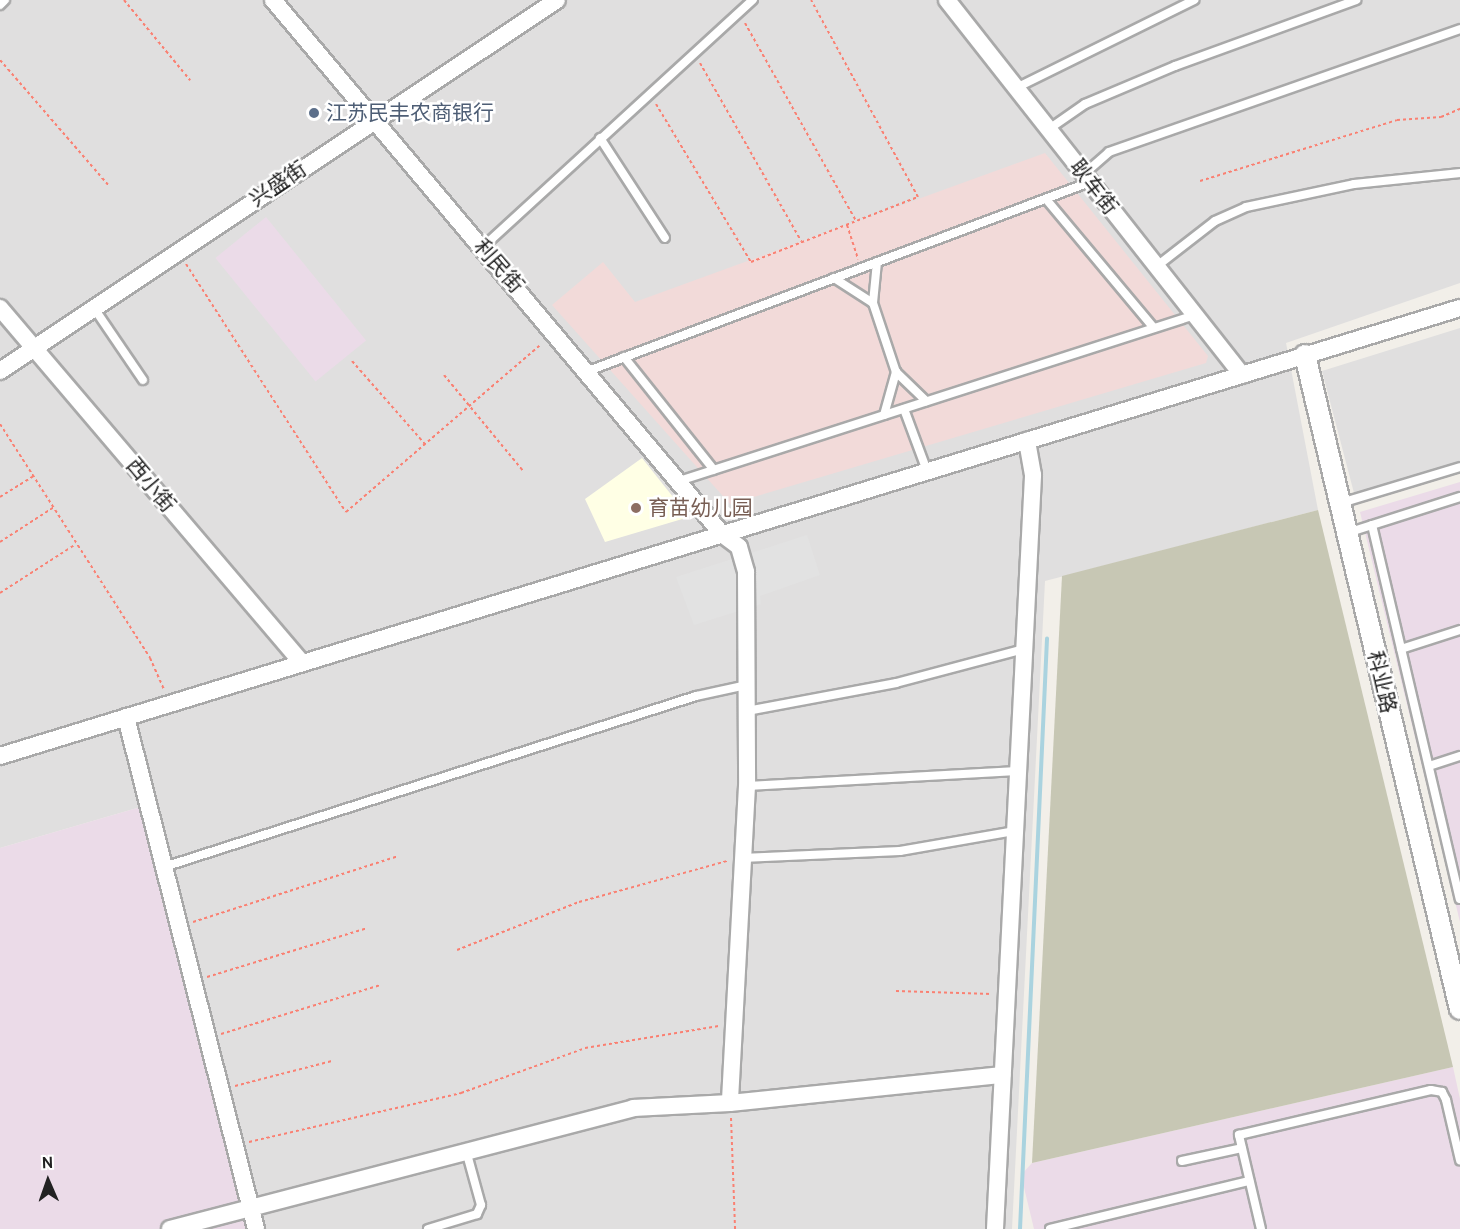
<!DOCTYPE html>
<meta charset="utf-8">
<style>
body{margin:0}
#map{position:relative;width:1460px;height:1229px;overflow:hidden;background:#f2efe9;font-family:Cabin,"Noto Sans SC",sans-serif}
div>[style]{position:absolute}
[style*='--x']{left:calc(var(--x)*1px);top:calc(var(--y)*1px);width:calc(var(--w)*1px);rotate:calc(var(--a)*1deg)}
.residential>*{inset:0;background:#e0dfdf}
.commercial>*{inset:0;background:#f2dad9}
.industrial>*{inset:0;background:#ebdbe8;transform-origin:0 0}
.education>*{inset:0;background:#ffffe5}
.construction>*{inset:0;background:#c7c7b4}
.parking>*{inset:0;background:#e2e2e2}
.stream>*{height:4px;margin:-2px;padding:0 2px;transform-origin:2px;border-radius:2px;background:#aad3df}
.path>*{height:2px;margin-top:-1px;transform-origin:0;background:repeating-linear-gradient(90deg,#fa8072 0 3px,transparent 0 6px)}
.roads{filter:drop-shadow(2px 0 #a9a9a9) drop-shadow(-2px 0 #a9a9a9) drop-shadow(0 2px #a9a9a9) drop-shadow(0 -2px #a9a9a9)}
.service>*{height:8px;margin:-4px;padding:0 4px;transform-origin:4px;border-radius:4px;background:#fff}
.minor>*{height:16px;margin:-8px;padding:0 8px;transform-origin:8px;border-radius:8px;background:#fff}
.tertiary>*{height:20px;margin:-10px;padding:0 10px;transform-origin:10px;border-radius:10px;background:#fff}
.dots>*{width:16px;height:16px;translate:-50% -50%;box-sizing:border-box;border:3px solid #fff;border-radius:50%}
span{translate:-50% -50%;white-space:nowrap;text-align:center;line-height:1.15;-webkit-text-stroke:5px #fff;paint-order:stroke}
.service-label{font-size:21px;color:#4e5e75}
.left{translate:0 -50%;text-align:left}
.street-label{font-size:21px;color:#222}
.education-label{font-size:21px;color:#785e54}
.north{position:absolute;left:18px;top:1151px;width:60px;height:60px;-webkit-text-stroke:4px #fff;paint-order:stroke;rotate:358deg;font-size:16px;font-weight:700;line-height:24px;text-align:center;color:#222}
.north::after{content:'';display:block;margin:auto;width:21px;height:27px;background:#222;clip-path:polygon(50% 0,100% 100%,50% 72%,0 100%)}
</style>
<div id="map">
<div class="residential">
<i style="clip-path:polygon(0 0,1460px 0,1460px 283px,1286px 343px,1318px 510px,1045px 581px,1012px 1229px,264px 1229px,203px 985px,144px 806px,0 848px)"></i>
<i style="clip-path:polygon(1460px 328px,1460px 461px,1354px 493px,1322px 371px)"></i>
</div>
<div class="commercial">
<i style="clip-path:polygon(1045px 153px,1208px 356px,1206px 363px,730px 504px,552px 305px,603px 262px,635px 302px)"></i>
</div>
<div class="industrial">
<i style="left:266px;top:217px;width:159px;height:65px;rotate:51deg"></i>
<i style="clip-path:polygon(1460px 482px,1460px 922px,1360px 512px)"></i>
<i style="clip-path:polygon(144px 806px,251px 1229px,0 1229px,0 848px)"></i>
<i style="clip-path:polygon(1453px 1067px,1460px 1099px,1460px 1229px,1034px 1229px,1021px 1175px,1032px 1163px)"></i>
</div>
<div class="education">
<i style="clip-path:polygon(642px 458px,689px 517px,605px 542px,585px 499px)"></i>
</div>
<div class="construction">
<i style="clip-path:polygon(1318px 510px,1453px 1067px,1032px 1163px,1062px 576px)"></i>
</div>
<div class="parking">
<i style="clip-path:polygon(807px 535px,820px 575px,760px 596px,761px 604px,694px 625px,676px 577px)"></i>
</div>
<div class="stream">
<i style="--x:1020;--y:1229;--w:591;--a:-87.38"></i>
</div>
<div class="path">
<i style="--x:124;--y:0;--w:104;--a:50.5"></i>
<i style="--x:745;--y:23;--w:227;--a:60.7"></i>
<i style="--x:0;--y:60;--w:167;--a:49.1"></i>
<i style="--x:700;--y:63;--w:205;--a:60.4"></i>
<i style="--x:656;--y:104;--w:184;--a:59"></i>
<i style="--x:751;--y:262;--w:179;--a:-21.3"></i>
<i style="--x:918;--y:197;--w:224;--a:-118.5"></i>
<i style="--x:1200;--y:181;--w:206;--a:-17.2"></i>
<i style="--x:1397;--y:120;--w:44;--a:-3.9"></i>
<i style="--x:1441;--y:117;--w:21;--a:-23"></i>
<i style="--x:847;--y:225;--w:36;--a:72"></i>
<i style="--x:186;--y:264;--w:295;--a:57.2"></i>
<i style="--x:346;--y:512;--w:257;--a:-40.7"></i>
<i style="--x:352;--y:361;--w:111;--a:48.7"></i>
<i style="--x:444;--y:375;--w:124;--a:50.5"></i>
<i style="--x:0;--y:424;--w:278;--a:57.3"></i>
<i style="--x:150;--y:658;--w:35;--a:66"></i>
<i style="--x:0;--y:497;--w:39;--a:-32"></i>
<i style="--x:0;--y:542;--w:64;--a:-32.9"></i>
<i style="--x:0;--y:593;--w:90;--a:-32.8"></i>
<i style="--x:193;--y:922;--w:215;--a:-17.8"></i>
<i style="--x:457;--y:950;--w:131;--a:-21.5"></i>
<i style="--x:579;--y:902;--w:154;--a:-15.5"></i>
<i style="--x:207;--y:977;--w:167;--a:-17"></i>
<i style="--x:896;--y:991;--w:96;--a:1.8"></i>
<i style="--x:221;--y:1034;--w:166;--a:-17.1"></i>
<i style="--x:235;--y:1086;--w:100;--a:-14.5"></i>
<i style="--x:731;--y:1118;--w:111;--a:87.9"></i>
<i style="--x:249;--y:1142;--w:218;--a:-13"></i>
<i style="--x:461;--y:1093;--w:132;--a:-19.9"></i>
<i style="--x:585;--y:1048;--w:137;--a:-9.3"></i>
</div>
<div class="roads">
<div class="service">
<i style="--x:0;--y:5;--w:7;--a:-45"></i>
<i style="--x:1016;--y:88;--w:199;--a:-26.3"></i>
<i style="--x:1049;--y:129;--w:44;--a:-34.8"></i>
<i style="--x:1085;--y:104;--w:98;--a:-22.9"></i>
<i style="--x:1175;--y:66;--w:193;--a:-20"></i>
<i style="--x:600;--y:138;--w:119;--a:57"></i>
<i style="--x:1084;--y:174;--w:33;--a:-41"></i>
<i style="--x:1109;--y:152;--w:372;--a:-19.3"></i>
<i style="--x:1046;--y:199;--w:168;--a:50.1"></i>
<i style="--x:483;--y:247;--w:366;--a:-42.5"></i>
<i style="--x:877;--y:262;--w:41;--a:95.6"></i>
<i style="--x:873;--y:303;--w:73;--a:71.6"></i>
<i style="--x:896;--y:372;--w:42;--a:44"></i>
<i style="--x:1157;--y:266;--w:73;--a:-37.8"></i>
<i style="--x:1215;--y:221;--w:34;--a:-24"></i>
<i style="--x:1246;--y:207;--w:110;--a:-12"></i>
<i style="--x:1354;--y:184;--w:107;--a:-5.9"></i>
<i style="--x:834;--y:278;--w:46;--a:32.7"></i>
<i style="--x:94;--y:308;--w:87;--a:55.8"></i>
<i style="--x:624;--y:357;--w:144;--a:51.5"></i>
<i style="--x:588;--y:371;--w:536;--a:-20.63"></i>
<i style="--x:904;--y:409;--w:66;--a:69.6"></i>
<i style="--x:884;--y:415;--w:45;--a:-74.4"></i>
<i style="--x:679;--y:481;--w:542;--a:-17.83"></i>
<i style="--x:1341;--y:503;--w:124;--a:-16.8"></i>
<i style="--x:1372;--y:525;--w:384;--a:76.8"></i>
<i style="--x:1347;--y:533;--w:119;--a:-17.7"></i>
<i style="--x:1401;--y:649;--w:62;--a:-17.9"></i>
<i style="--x:747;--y:711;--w:152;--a:-10.6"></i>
<i style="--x:896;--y:683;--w:132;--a:-14.9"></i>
<i style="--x:1429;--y:766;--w:33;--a:-18"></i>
<i style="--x:747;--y:786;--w:271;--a:-3.2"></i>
<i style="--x:742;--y:858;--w:158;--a:-2.5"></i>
<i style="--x:900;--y:851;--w:117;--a:-9.9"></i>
<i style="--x:164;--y:867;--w:559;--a:-17.82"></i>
<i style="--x:696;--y:696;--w:52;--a:-12.2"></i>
<i style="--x:1182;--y:1161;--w:61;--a:-12.2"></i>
<i style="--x:428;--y:1229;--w:51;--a:-17"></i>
<i style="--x:477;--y:1214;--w:10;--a:-66"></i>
<i style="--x:481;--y:1205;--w:53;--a:-105.4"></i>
<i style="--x:1050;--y:1229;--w:205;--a:-13.6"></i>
<i style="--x:1261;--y:1229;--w:97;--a:-103.2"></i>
<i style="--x:1239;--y:1135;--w:197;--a:-13.2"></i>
<i style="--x:1431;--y:1090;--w:11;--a:10"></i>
<i style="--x:1442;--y:1092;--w:9;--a:63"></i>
<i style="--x:1446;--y:1100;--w:62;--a:76.9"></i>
</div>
<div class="minor">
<i style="--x:273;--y:0;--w:698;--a:49.94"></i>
<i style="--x:722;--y:534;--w:21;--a:37"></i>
<i style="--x:739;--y:547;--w:26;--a:74"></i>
<i style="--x:746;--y:572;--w:214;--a:89.7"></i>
<i style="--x:747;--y:786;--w:317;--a:93.1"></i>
<i style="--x:947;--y:0;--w:477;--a:51.8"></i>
<i style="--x:0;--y:308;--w:466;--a:49.6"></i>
<i style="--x:0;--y:371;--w:669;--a:-33.67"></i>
<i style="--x:126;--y:717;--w:528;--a:75.75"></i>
<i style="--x:0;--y:756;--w:1527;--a:-17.06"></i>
<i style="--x:170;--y:1229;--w:479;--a:-14.6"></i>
<i style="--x:633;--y:1108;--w:97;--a:-3"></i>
<i style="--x:730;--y:1103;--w:274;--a:-5.9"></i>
<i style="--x:995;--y:1229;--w:755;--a:-87.11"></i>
<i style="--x:1033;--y:475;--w:35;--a:-100"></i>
</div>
<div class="tertiary">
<i style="--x:1305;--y:355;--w:672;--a:76.67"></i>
</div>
</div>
<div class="dots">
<i style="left:314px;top:113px;background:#5c6f8a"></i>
<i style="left:636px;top:508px;background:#8d6e63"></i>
</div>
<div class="service-label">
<span class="left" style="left:326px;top:113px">江苏民丰农商银行</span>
</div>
<div class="street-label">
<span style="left:278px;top:184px;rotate:-34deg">兴盛街</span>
<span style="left:1094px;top:187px;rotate:52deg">耿车街</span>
<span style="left:499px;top:266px;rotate:49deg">利民街</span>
<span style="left:151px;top:485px;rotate:50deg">西小街</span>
<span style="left:1382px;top:682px;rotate:77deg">科业路</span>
</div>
<div class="education-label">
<span class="left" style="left:648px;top:508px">育苗幼儿园</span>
</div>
<div class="north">N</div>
</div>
